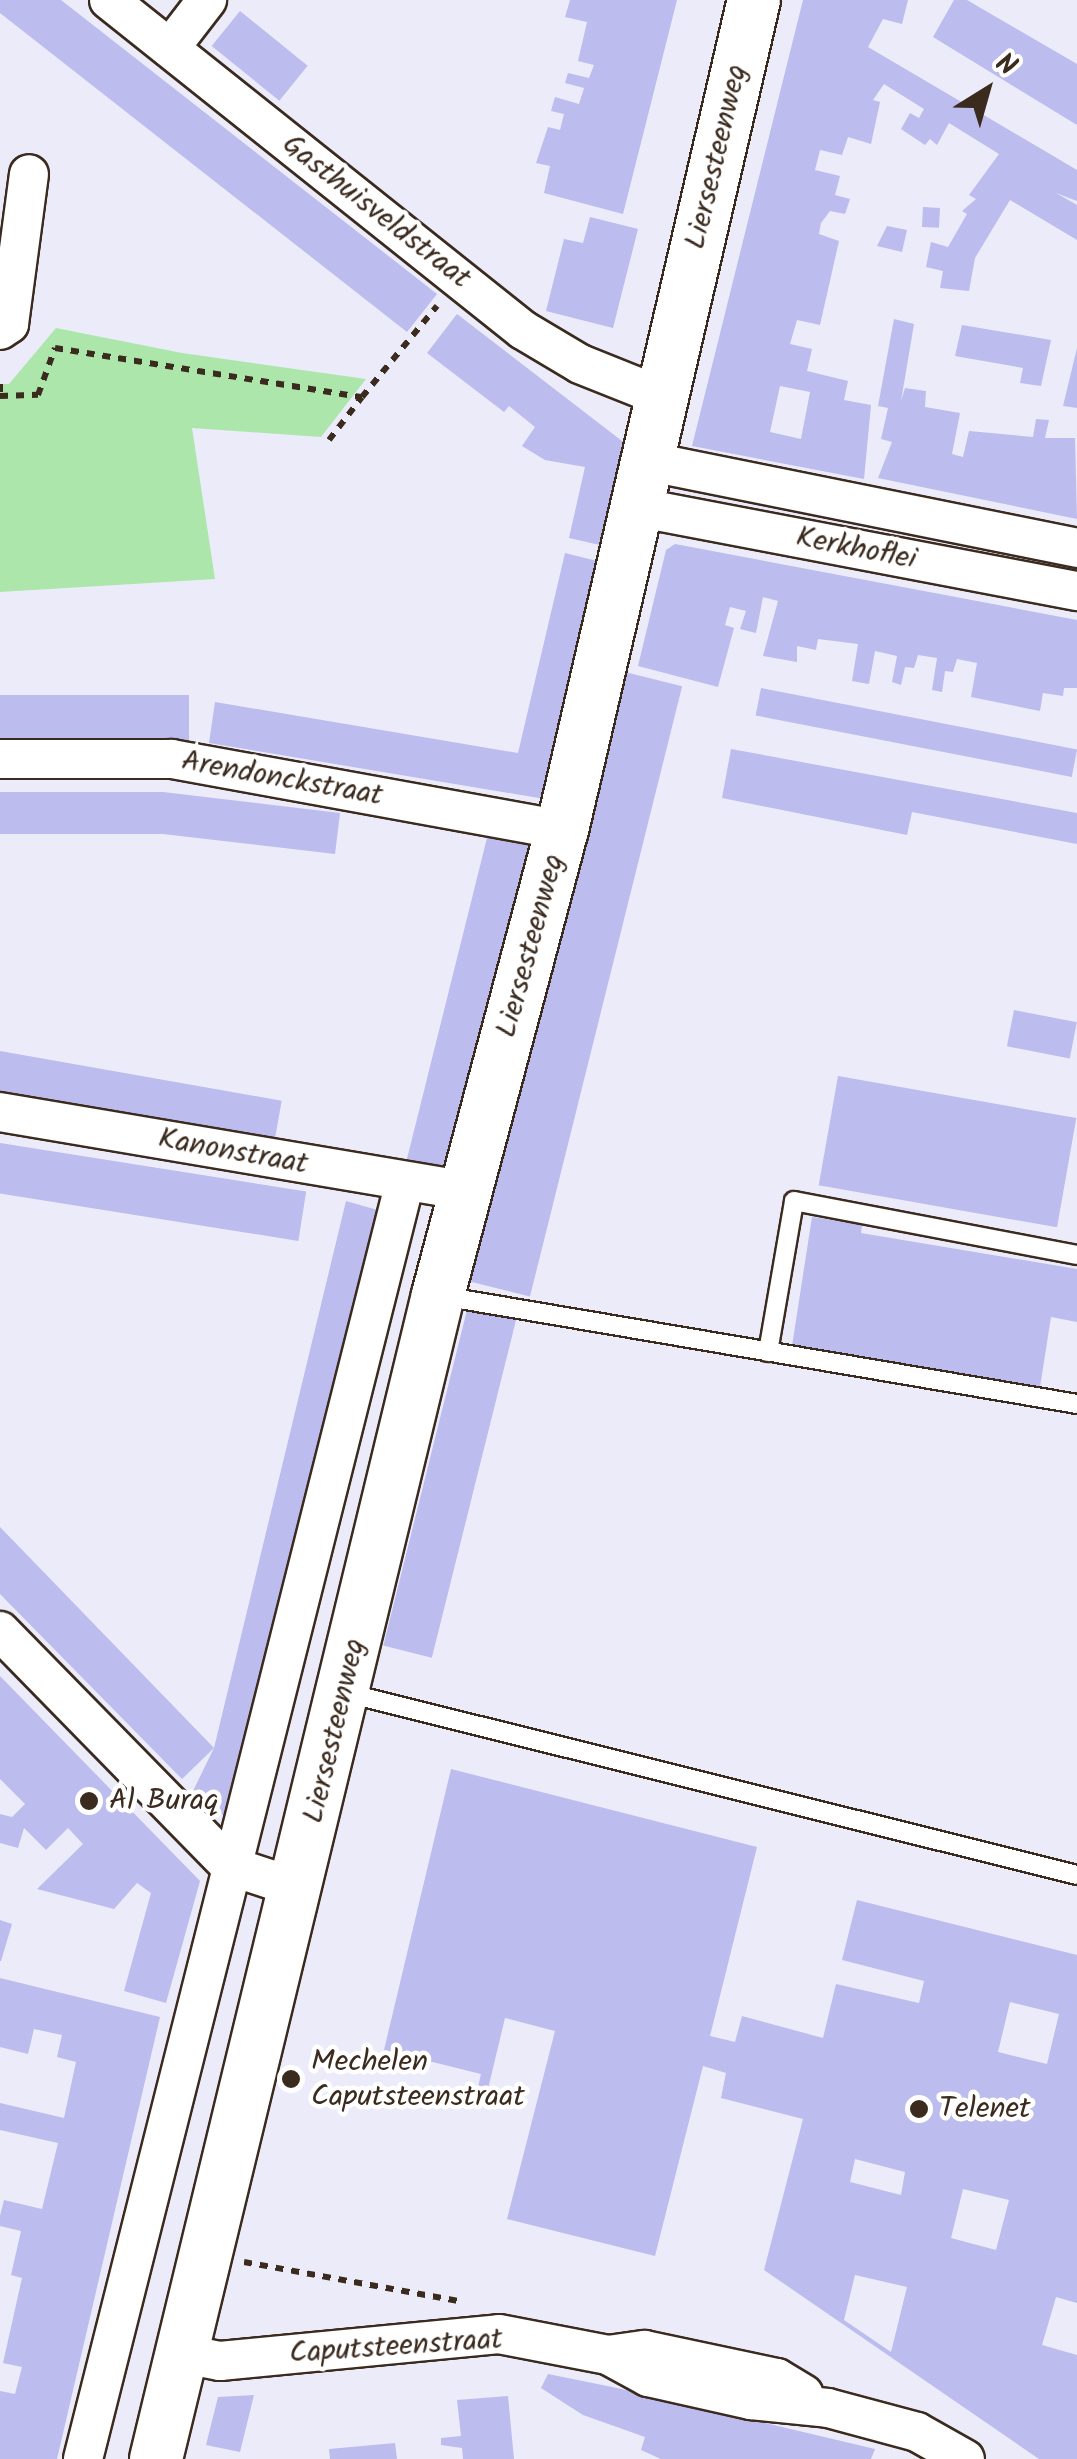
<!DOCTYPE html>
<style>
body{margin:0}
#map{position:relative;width:1077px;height:2459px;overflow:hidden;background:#ebebfa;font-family:Kalam,sans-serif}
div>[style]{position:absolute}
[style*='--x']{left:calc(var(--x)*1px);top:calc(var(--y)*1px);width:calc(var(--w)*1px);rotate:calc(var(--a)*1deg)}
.green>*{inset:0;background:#ace6ab}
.building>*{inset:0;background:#bcbcee;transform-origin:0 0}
.path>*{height:6px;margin-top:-3px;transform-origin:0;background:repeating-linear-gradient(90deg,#3b2a1e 0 8px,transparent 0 16px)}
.roads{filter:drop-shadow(2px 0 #3b2a1e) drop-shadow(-2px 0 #3b2a1e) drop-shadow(0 2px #3b2a1e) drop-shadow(0 -2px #3b2a1e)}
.service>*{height:18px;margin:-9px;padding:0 9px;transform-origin:9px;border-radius:9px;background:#fff}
.minor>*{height:38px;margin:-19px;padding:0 19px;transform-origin:19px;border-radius:19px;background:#fff}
.secondary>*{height:52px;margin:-26px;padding:0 26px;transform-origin:26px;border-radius:26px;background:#fff}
.dots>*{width:28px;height:28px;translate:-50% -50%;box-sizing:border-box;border:5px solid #fff;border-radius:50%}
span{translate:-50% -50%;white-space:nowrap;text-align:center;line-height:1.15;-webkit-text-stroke:9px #fff;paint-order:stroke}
.street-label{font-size:30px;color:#3b2a1e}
.poi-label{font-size:30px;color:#3b2a1e}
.left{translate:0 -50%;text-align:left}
.north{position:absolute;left:937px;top:40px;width:100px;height:100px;-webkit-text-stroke:8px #fff;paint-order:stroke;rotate:37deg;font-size:28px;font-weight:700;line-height:40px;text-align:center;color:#3b2a1e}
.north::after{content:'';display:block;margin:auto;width:35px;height:45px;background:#3b2a1e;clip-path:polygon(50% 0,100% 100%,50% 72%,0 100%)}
</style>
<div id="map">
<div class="green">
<i style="clip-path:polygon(56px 328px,182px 353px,366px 379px,321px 437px,192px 428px,215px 579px,0 592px,0 384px,9px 384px)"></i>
</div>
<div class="building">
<i style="clip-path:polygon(0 0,61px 0,437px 294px,407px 332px,0 13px)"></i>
<i style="clip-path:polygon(570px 0,677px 0,623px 214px,544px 193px,550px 166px,536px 163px,548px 127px,560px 130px,564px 114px,551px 111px,555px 97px,579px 104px,584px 88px,565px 83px,568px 73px,589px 78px,594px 65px,578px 61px,587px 22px,565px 17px)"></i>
<i style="clip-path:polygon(evenodd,803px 0,908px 0,902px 24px,883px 19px,868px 47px,1077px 170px,1077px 201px,1056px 193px,1077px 205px,1077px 240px,1010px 200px,975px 258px,969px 291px,940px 288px,943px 271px,926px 267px,931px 242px,948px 247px,967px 214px,962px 211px,976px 199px,969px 195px,999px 154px,949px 123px,937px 145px,930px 139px,925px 145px,901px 129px,910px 113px,919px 118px,924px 109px,884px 84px,873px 100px,880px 102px,871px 144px,848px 137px,842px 155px,820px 150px,815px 170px,840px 176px,835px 195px,850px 199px,845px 214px,830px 211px,821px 223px,819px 234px,839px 241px,820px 325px,797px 320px,790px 344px,812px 349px,807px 371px,848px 381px,844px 400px,871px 405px,864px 479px,692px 446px,803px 0,780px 386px,810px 392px,801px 439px,770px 432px,780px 386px)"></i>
<i style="clip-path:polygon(954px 0,967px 0,1077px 64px,1077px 125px,933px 37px)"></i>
<i style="left:240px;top:11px;width:87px;height:45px;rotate:39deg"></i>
<i style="left:923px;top:207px;width:17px;height:20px;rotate:3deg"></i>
<i style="clip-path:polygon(590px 217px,638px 229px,613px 328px,546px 311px,564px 239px,583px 243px)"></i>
<i style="clip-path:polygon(887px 226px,907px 230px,902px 252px,877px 246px)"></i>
<i style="clip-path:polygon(457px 314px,635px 451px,613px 548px,569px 538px,585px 467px,545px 460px,522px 446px,535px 427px,509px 406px,504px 412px,427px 353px)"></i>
<i style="clip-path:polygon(894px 319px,914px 324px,901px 401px,905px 388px,926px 391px,925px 407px,960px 413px,952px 454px,963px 457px,969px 431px,1033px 437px,1036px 419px,1049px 420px,1045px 438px,1075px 438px,1077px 519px,878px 478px,892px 442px,881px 439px,888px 408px,878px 406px)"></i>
<i style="clip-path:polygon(962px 325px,1051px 340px,1041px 386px,1020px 383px,1023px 368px,955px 356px)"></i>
<i style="clip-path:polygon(1077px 348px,1077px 408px,1063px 406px)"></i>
<i style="clip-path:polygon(675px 544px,1077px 620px,1077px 688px,1064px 688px,1063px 696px,1043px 693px,1040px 711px,971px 697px,977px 663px,957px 659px,953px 672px,945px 671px,942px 692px,932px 690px,937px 658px,918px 655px,914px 668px,905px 667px,901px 685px,892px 682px,897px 656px,875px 651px,869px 684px,852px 681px,858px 644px,818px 639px,816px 650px,797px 646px,797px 662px,763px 656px,778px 601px,763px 597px,756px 633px,740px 629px,746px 611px,730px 607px,725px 625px,734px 628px,718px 687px,638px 666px,666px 550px)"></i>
<i style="clip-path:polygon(565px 553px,609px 564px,551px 800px,209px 743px,215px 702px,518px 753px)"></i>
<i style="left:621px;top:671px;width:63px;height:629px;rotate:14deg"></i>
<i style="left:761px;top:688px;width:322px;height:28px;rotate:11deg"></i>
<i style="left:189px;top:695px;width:46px;height:189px;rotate:90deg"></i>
<i style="clip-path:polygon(731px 749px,1077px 813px,1077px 844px,912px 812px,907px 835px,722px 798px)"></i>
<i style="clip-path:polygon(0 792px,163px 792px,340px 813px,335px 854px,163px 834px,0 834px)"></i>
<i style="left:488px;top:834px;width:56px;height:335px;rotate:14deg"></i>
<i style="left:1014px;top:1010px;width:64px;height:37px;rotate:11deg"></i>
<i style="left:0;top:1051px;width:286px;height:47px;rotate:10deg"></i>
<i style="left:838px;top:1076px;width:242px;height:111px;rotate:10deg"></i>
<i style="left:0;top:1143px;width:310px;height:50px;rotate:9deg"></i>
<i style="clip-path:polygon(346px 1201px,388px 1213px,228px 1819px,193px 1791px,214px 1748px)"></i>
<i style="clip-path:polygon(812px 1217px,862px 1225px,861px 1233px,1077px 1269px,1077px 1322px,1051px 1317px,1040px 1387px,792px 1346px)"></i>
<i style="left:468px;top:1306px;width:50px;height:350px;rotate:14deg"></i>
<i style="clip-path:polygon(0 1527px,214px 1748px,182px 1779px,0 1594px)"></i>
<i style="clip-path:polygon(0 1676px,200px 1881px,166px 2003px,124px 1991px,151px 1893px,137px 1883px,114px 1909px,37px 1889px,83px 1844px,68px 1828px,46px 1850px,24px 1828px,18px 1848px,0 1843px,0 1814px,12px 1817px,25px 1804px,0 1779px)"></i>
<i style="clip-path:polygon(evenodd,451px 1769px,757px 1847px,710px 2036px,735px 2042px,742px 2016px,823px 2038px,836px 1984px,919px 2003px,924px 1981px,842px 1960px,857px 1900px,1077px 1955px,1077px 2303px,1056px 2297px,1042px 2345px,1077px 2355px,1077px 2459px,1039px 2459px,764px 2270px,803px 2119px,721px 2098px,726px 2073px,703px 2066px,655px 2256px,507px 2219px,555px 2031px,505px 2018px,488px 2089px,478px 2087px,481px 2074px,384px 2050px,451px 1769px,1010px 2002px,1059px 2014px,1047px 2064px,998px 2052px,1010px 2002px,451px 1769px,855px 2159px,905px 2172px,901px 2195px,850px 2182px,855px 2159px,451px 1769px,963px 2189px,1009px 2200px,996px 2250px,951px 2238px,963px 2189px,451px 1769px,855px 2275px,907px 2287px,891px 2352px,844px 2320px,855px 2275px)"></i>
<i style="clip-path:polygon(0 1920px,12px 1924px,1px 1961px,0 1961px)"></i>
<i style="clip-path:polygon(0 1978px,160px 2017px,57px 2459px,0 2459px,0 2391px,15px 2394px,22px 2367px,3px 2363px,22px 2278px,11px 2275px,21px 2231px,0 2226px,0 2216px,4px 2200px,42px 2209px,58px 2143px,0 2130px,0 2103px,64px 2118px,76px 2062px,57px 2057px,62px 2035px,34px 2029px,28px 2054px,0 2047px)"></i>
<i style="clip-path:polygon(548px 2374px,617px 2388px,875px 2449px,871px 2459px,661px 2459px,641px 2450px,645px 2437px,583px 2415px,541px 2388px)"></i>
<i style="clip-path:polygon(254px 2395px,240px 2452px,206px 2445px,218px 2397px)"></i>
<i style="clip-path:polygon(508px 2396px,514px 2459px,463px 2459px,462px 2448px,441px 2445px,441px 2438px,461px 2436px,457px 2400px)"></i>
<i style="clip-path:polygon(395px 2443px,397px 2459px,330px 2459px,329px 2449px)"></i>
</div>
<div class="path">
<i style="--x:0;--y:384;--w:12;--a:90"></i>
<i style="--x:0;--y:396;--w:38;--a:-2"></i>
<i style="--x:38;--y:395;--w:50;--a:-70.1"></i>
<i style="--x:55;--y:348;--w:311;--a:9.1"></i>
<i style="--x:362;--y:397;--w:118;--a:-50.5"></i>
<i style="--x:329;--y:440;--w:54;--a:-52.5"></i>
<i style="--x:244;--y:2262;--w:218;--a:10.3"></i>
</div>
<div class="roads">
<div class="service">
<i style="--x:442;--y:1296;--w:644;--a:9.65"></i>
<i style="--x:768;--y:1352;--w:153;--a:-80.2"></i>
<i style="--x:794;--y:1201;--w:288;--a:10.8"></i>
<i style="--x:347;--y:1693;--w:752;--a:14"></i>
</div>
<div class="minor">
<i style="--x:109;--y:0;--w:529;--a:38.56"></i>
<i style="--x:523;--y:330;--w:66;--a:30.8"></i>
<i style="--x:580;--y:364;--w:86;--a:21.8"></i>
<i style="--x:170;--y:48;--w:61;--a:-52.4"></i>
<i style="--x:0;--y:330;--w:11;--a:-34"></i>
<i style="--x:9;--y:324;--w:151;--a:-82.4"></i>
<i style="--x:646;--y:461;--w:440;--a:11.4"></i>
<i style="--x:636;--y:507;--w:449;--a:10.8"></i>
<i style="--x:0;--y:759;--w:172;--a:0"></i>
<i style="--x:172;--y:759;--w:396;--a:10.3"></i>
<i style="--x:0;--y:1112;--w:473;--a:9.6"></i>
<i style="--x:0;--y:1631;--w:329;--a:45.6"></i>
<i style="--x:230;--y:1866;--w:71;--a:18.2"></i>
<i style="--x:184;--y:2354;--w:37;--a:11"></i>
<i style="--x:220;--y:2361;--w:280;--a:-5.5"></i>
<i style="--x:499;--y:2334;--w:111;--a:10.9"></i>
<i style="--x:608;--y:2355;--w:46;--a:28.8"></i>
<i style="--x:648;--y:2377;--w:106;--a:12.6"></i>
<i style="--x:751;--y:2400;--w:77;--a:5.9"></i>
<i style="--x:828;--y:2408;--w:92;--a:15.1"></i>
<i style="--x:917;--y:2432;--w:55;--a:29.4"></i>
<i style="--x:608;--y:2355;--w:37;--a:-8"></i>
<i style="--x:645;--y:2350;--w:135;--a:12"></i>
<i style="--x:777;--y:2378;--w:31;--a:31"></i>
<i style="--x:83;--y:2459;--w:1317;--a:-75.85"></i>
</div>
<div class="secondary">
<i style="--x:156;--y:2459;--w:1198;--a:-76.38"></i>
<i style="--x:438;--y:1295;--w:481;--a:-75.1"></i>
<i style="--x:562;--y:830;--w:852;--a:-76.98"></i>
</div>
</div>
<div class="dots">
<i style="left:89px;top:1801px;background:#3b2a1e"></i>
<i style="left:291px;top:2079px;background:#3b2a1e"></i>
<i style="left:919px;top:2109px;background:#3b2a1e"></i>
</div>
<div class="street-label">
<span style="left:717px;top:157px;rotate:-77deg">Liersesteenweg</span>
<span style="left:376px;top:212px;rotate:38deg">Gasthuisveldstraat</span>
<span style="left:856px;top:549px;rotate:11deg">Kerkhoflei</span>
<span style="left:282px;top:779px;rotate:10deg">Arendonckstraat</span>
<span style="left:531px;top:946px;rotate:-75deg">Liersesteenweg</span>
<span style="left:233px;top:1152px;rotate:10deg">Kanonstraat</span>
<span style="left:335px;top:1731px;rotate:-77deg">Liersesteenweg</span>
<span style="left:396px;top:2347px;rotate:-4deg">Caputsteenstraat</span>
</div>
<div class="poi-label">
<span class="left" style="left:109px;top:1801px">Al Buraq</span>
<span class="left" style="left:311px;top:2079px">Mechelen<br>Caputsteenstraat</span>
<span class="left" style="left:939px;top:2109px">Telenet</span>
</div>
<div class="north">N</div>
</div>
